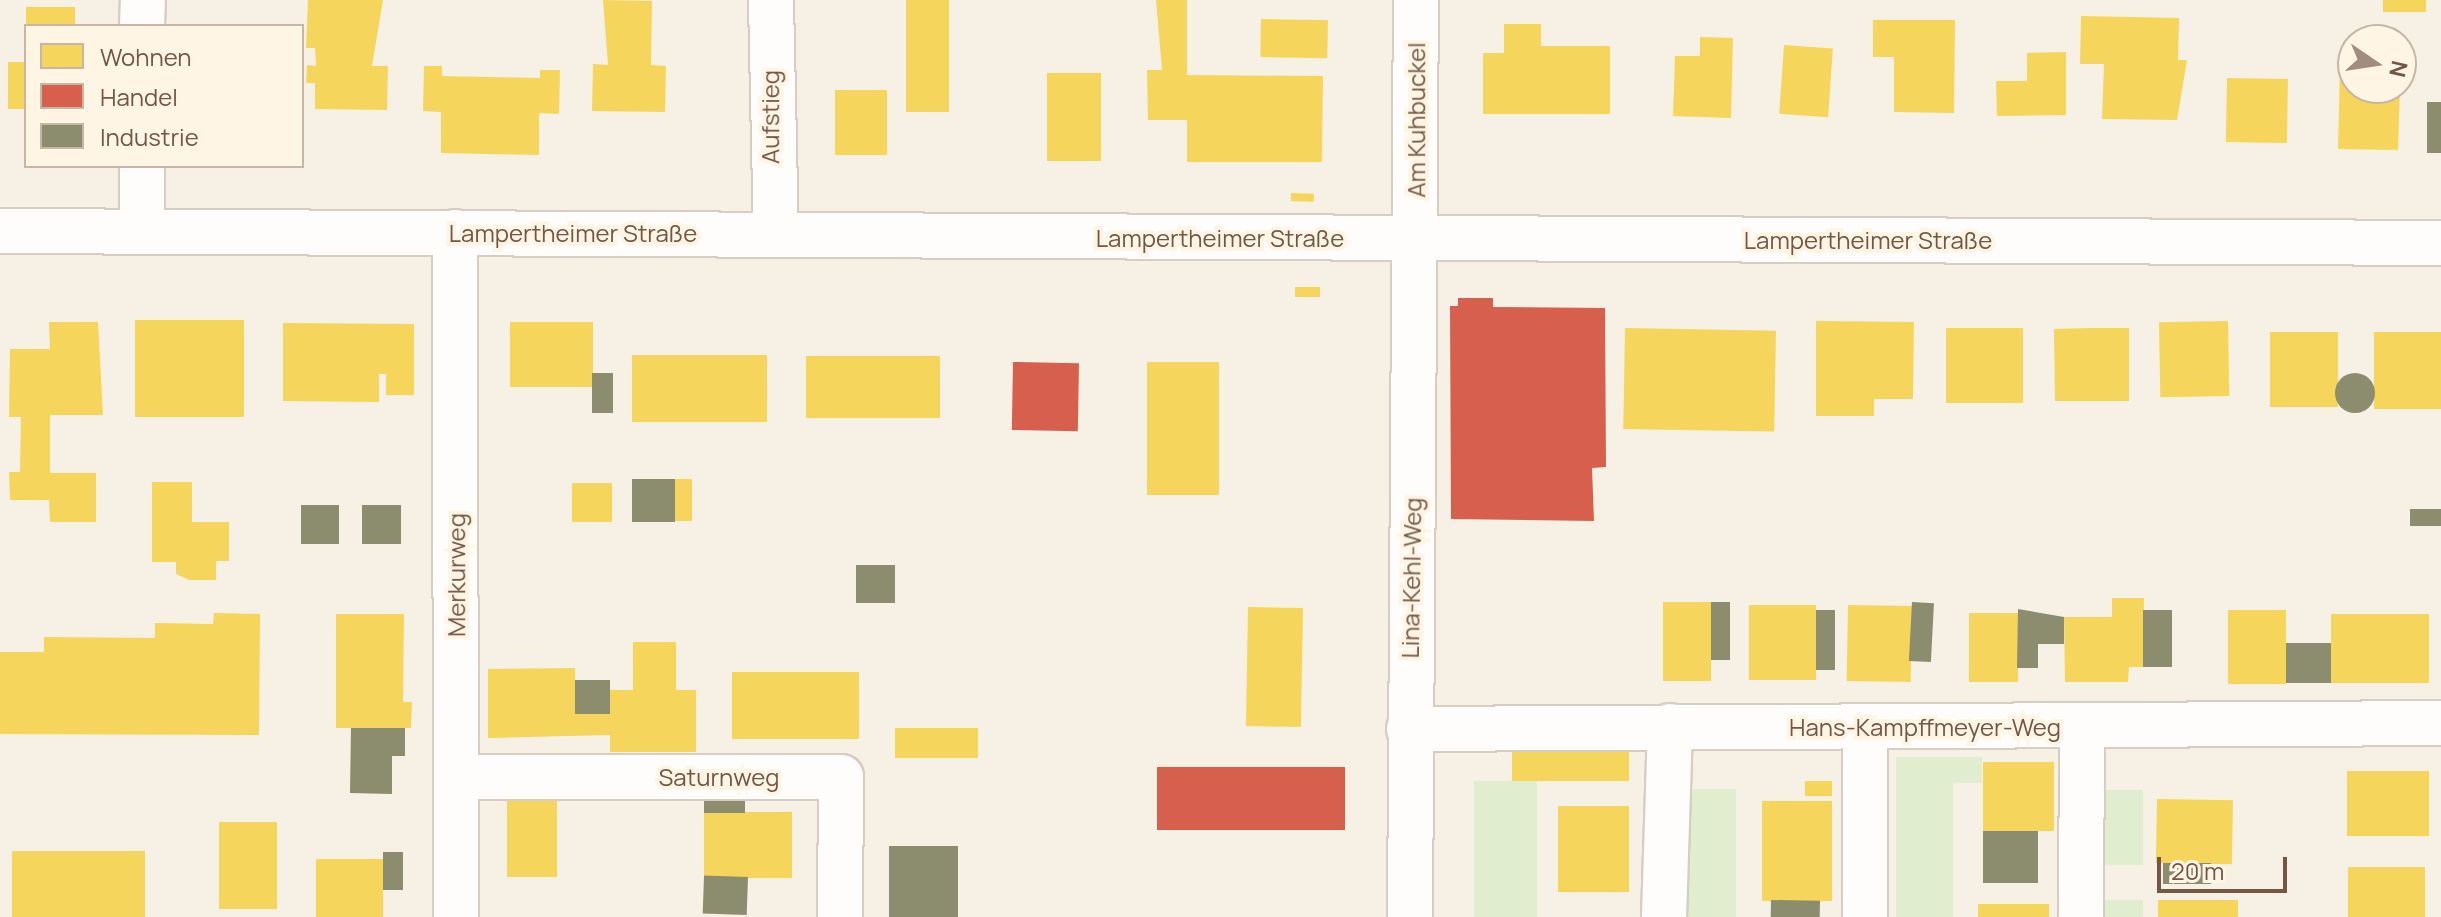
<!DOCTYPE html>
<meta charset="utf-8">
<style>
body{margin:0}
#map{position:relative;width:2441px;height:917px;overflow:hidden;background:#f6f0e5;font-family:Manrope,sans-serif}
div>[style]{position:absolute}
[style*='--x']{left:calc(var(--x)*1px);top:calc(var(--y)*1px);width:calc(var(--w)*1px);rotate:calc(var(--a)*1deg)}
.green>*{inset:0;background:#e0edce;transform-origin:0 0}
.homes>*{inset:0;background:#f6d55c;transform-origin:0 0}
.shops>*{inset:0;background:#d6604d;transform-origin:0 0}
.industry>*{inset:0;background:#8c8c6e;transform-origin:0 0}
.round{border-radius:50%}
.roads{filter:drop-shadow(2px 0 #d7cdc3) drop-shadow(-2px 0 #d7cdc3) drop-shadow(0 2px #d7cdc3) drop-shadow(0 -2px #d7cdc3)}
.street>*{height:44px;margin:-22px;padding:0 22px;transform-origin:22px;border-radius:22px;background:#fefdfb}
.secondary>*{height:44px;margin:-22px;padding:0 22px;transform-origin:22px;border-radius:22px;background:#fefdfb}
span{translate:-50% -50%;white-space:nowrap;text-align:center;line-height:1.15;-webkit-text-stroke:8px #fff5e5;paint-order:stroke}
.street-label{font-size:24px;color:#745645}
.legend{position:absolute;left:24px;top:24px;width:280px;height:144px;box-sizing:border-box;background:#fff5e5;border:2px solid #c7b5a5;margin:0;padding:10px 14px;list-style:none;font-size:24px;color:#745645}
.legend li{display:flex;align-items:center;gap:16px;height:40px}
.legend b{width:40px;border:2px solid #c7b5a5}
.north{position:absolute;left:2337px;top:24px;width:80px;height:80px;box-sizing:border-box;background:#fff5e5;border:2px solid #c7b5a5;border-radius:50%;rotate:103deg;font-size:22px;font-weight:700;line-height:32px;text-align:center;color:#745645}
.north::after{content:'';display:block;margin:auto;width:28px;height:36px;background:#a28c7d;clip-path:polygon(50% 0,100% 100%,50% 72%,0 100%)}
.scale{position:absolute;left:2157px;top:857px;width:130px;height:36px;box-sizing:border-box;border:4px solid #745645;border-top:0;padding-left:10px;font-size:24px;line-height:28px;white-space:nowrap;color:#745645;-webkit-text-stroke:6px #fff5e5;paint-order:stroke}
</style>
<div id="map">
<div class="green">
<i style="clip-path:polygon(1896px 757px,1982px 757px,1982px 783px,1953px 783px,1953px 917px,1896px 917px)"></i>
<i style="left:1474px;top:781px;width:63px;height:136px"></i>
<i style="left:1679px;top:789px;width:57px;height:128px"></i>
<i style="left:2104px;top:790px;width:39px;height:75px"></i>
<i style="left:2104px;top:900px;width:39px;height:17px"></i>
</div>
<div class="homes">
<i style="clip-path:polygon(308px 0,383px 0,372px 66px,388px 66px,387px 110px,315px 109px,315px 83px,306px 83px,307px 65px,316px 66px,315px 48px,306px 48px)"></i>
<i style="clip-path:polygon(603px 0,652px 1px,651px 65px,666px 66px,665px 112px,592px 111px,593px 64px,608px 65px)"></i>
<i style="left:906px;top:0;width:43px;height:112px"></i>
<i style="clip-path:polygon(1156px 0,1187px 0,1187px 75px,1323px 76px,1322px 162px,1187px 162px,1187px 120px,1148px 120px,1147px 70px,1162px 70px)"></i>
<i style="left:2383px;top:0;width:43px;height:12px"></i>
<i style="left:26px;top:7px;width:49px;height:19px"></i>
<i style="clip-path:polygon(2081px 16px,2179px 18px,2178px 60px,2187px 60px,2177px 120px,2102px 119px,2104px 64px,2080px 64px)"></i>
<i style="left:1261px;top:19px;width:67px;height:38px;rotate:1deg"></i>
<i style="clip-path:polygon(1873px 20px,1955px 20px,1954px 113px,1894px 112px,1894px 57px,1873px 57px)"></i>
<i style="clip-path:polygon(1504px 24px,1541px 24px,1541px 46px,1610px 46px,1610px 114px,1483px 114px,1483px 53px,1504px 53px)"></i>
<i style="clip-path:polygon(1700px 37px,1733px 38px,1731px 118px,1673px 116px,1675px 56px,1700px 56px)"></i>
<i style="left:1784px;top:45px;width:49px;height:69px;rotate:4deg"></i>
<i style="clip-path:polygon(2066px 52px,2066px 115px,1997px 116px,1996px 81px,2027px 81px,2027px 53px)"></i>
<i style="left:8px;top:62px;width:18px;height:47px"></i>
<i style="clip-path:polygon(424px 66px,442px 66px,442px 76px,540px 78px,540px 70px,560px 70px,559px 114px,539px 113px,539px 155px,441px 153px,441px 112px,423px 111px)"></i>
<i style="clip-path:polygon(2340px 69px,2353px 69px,2353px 88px,2400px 88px,2398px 150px,2338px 149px)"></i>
<i style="left:1047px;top:73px;width:54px;height:88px"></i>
<i style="left:2227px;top:78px;width:61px;height:64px;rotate:1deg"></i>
<i style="left:835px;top:90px;width:52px;height:65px"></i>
<i style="left:1291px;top:193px;width:23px;height:8px;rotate:2deg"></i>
<i style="left:1295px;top:287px;width:25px;height:10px"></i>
<i style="left:135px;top:320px;width:109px;height:97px"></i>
<i style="clip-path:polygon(1816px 321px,1914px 322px,1913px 399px,1874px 399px,1874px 416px,1816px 416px)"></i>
<i style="left:2228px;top:321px;width:75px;height:69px;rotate:89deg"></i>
<i style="clip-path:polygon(49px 322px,98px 322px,103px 415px,50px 415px,50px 473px,96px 473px,96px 522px,50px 522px,49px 500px,10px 500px,9px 472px,20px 472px,21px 417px,9px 417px,10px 349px,50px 349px)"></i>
<i style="left:510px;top:322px;width:83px;height:65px"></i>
<i style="clip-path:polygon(283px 323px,414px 324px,414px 395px,386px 395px,386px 374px,379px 374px,379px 402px,283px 401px)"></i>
<i style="left:1625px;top:328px;width:151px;height:101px;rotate:1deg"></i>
<i style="left:1946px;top:328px;width:77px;height:75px"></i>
<i style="clip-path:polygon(2091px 328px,2129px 328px,2129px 401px,2055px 401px,2054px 329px)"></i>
<i style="left:2270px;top:332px;width:68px;height:75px"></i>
<i style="left:2374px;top:332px;width:67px;height:77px"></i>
<i style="left:632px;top:355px;width:135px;height:67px"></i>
<i style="left:806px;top:356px;width:134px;height:62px"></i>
<i style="left:1147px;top:362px;width:72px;height:133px"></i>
<i style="left:675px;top:479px;width:17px;height:42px"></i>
<i style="clip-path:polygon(152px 482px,192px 482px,192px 522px,229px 522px,229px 561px,216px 561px,216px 580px,189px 580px,176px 574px,176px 562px,152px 562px)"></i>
<i style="left:572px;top:483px;width:40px;height:39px"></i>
<i style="clip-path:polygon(2112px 598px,2144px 598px,2143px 667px,2129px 667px,2128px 682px,2065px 682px,2064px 617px,2112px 617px)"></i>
<i style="left:1663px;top:602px;width:48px;height:79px"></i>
<i style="left:1749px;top:605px;width:67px;height:75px"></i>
<i style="left:1848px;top:605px;width:64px;height:76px;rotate:1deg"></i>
<i style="left:1248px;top:607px;width:55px;height:119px;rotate:1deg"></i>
<i style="left:2228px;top:610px;width:58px;height:74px"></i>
<i style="clip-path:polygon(214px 613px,260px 614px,259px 735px,0 734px,0 652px,44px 652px,44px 637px,155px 638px,155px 623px,213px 624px)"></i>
<i style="left:1969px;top:613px;width:49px;height:69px"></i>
<i style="clip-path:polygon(336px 614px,404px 614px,403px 702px,412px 702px,411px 728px,336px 728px)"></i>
<i style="left:2331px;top:614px;width:98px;height:69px"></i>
<i style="clip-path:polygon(633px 642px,676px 642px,676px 690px,696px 690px,696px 752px,610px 752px,610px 735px,488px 738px,488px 669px,575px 668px,575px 714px,610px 714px,610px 690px,633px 690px)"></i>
<i style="left:732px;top:672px;width:127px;height:67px"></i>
<i style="left:895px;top:728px;width:83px;height:30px"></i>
<i style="left:1512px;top:749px;width:117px;height:32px"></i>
<i style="left:1983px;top:762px;width:71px;height:69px"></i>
<i style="left:2347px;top:771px;width:82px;height:65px"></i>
<i style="left:1805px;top:781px;width:27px;height:15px"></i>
<i style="left:507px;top:796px;width:50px;height:81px"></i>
<i style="left:2157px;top:799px;width:76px;height:64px;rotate:1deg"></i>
<i style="left:1762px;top:801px;width:70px;height:100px"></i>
<i style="left:1558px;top:806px;width:71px;height:86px"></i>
<i style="clip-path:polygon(746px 812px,792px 812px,792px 878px,704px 878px,704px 813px)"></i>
<i style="left:219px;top:822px;width:58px;height:87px"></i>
<i style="left:12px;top:851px;width:133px;height:66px"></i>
<i style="left:316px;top:859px;width:67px;height:58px"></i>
<i style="left:2348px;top:867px;width:77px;height:50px"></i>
<i style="left:2158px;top:900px;width:80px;height:17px"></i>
<i style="left:1978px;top:904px;width:71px;height:13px"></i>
</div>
<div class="shops">
<i style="clip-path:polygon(1458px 298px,1493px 298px,1493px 307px,1605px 308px,1606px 467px,1592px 468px,1594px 521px,1451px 519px,1450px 306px,1458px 306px)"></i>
<i style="left:1013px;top:362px;width:66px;height:68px;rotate:1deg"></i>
<i style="left:1157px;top:767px;width:188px;height:63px"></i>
</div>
<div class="industry">
<i style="left:2427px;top:102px;width:14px;height:51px"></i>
<i class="round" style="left:2335px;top:373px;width:40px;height:40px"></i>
<i style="left:592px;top:373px;width:21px;height:40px"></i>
<i style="left:632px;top:479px;width:43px;height:43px"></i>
<i style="left:301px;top:505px;width:38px;height:39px"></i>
<i style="left:362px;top:505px;width:39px;height:39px"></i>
<i style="left:2410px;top:509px;width:31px;height:17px"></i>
<i style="left:856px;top:565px;width:39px;height:38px"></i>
<i style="left:1711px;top:602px;width:19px;height:58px"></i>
<i style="left:1912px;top:602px;width:22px;height:59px;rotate:3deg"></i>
<i style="clip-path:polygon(2018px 609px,2064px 617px,2064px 644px,2038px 644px,2038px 668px,2017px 668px)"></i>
<i style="left:1816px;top:610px;width:19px;height:60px"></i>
<i style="left:2143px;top:610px;width:29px;height:57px"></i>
<i style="left:2286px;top:643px;width:45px;height:40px"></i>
<i style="left:575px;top:680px;width:35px;height:34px"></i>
<i style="clip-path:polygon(351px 728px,405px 728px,405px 756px,392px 756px,392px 794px,350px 793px)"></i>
<i style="left:704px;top:792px;width:41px;height:21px"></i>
<i style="left:1983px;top:831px;width:55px;height:52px"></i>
<i style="left:889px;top:846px;width:69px;height:71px"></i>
<i style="left:383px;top:852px;width:20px;height:38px"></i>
<i style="left:2163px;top:863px;width:48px;height:21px"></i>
<i style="left:748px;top:877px;width:38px;height:44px;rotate:92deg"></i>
<i style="left:1771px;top:900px;width:49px;height:17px;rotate:1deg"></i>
</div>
<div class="roads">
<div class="street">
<i style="--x:771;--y:0;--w:234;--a:88.8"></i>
<i style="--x:142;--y:26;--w:26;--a:-88"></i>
<i style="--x:142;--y:166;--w:65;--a:90"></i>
<i style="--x:455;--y:232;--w:685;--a:89.92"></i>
<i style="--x:1409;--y:729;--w:1032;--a:-0.33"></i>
<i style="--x:1865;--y:729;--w:188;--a:90"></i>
<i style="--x:456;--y:777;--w:385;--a:0"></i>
<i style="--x:841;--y:777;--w:140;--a:90.4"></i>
<i style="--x:1410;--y:917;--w:917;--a:-89.63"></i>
<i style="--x:1664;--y:917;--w:191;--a:-88.2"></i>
<i style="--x:2081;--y:917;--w:190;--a:-89.7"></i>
</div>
<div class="secondary">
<i style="--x:0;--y:231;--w:2441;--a:0.28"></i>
</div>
</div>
<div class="street-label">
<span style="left:770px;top:117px;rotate:-90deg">Aufstieg</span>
<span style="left:1416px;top:120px;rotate:-90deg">Am Kuhbuckel</span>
<span style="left:573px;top:233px">Lampertheimer Straße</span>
<span style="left:1220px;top:238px">Lampertheimer Straße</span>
<span style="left:1868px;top:240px">Lampertheimer Straße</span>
<span style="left:456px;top:575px;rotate:-90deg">Merkurweg</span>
<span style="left:1411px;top:578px;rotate:-89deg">Lina-Kehl-Weg</span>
<span style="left:1925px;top:727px">Hans-Kampffmeyer-Weg</span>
<span style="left:719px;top:777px">Saturnweg</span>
</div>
<ul class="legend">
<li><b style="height:22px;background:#f6d55c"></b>Wohnen</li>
<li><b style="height:22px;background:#d6604d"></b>Handel</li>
<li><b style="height:22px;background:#8c8c6e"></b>Industrie</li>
</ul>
<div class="north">N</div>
<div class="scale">20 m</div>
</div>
